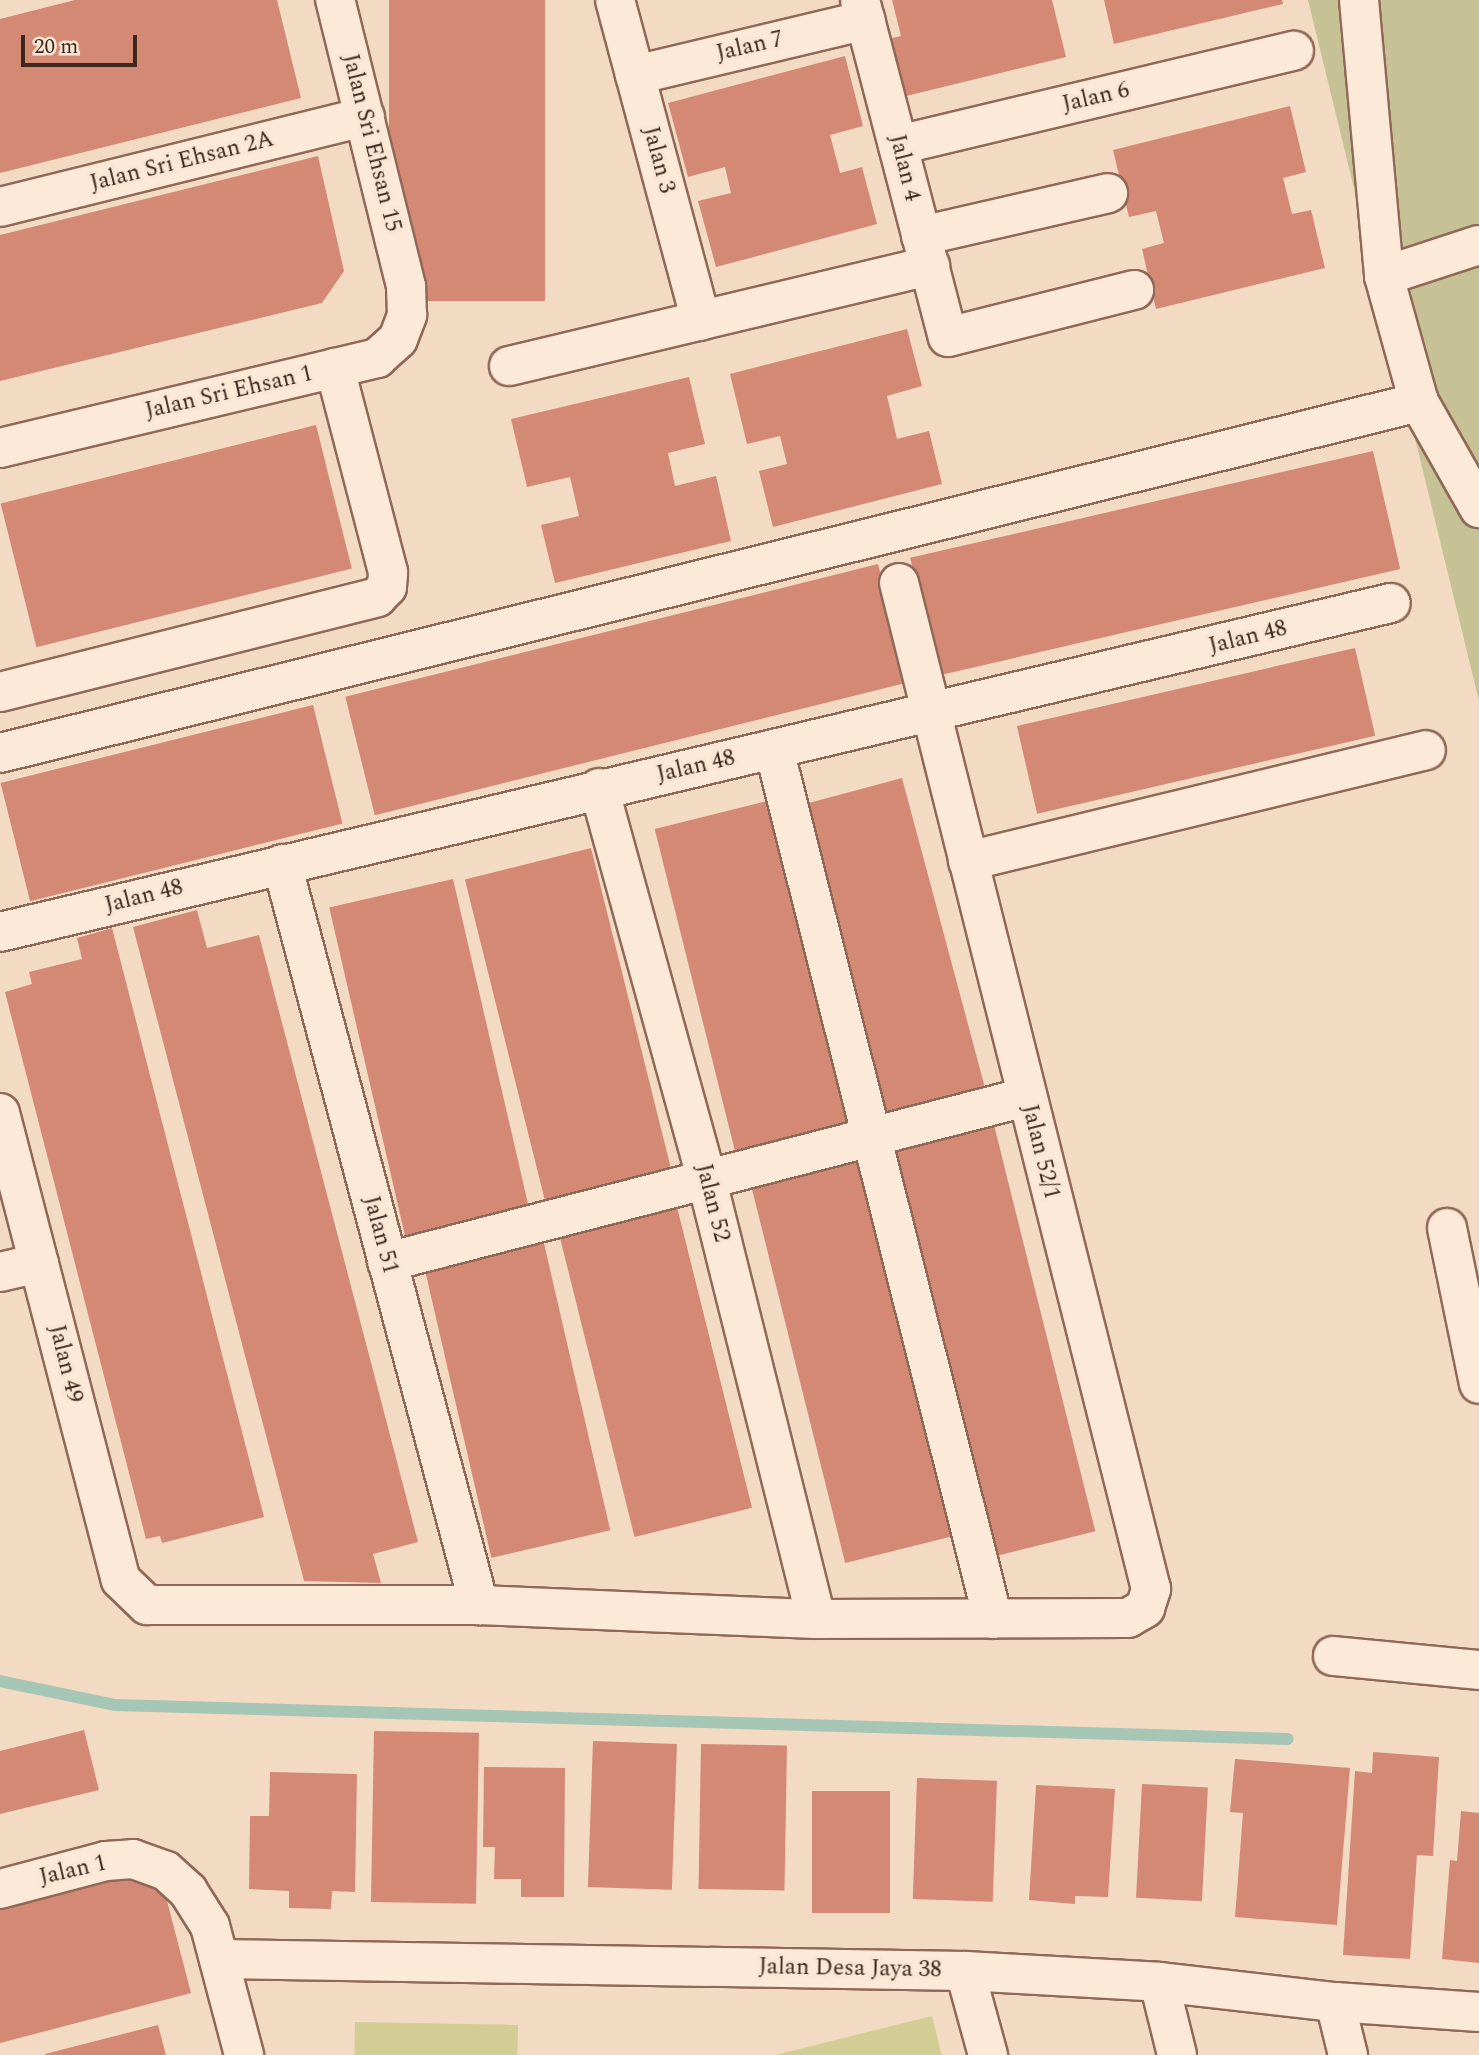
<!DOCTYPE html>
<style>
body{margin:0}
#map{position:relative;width:1479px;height:2055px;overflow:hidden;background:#f2dac3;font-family:Spectral,serif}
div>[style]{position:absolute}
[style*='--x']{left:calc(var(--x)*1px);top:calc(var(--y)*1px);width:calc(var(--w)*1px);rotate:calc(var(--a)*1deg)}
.green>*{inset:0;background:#d2cc95;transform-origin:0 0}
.cemetery>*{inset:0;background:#c6c295}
.stream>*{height:12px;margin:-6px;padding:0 6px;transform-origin:6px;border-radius:6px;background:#a5c5b5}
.building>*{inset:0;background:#d48975;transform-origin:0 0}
.roads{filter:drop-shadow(2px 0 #8f6957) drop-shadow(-2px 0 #8f6957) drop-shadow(0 2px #8f6957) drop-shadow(0 -2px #8f6957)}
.minor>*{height:38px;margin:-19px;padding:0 19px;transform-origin:19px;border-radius:19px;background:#fce9d7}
span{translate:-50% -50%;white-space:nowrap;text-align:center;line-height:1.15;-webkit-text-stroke:6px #f9e6d3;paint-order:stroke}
.street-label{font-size:23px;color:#3d261d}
.scale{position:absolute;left:21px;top:35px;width:116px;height:32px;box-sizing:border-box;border:4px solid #3d261d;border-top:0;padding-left:9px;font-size:21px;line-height:24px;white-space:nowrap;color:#3d261d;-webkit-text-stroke:5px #f9e6d3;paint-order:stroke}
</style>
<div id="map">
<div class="green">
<i style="left:932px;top:2016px;width:40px;height:397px;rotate:76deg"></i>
<i style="left:355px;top:2022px;width:163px;height:33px;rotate:1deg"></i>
</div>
<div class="cemetery">
<i style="clip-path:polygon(1308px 0,1479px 0,1479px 701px,1402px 385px)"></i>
</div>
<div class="stream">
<i style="--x:0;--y:1681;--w:117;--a:11.8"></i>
<i style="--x:115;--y:1705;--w:1173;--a:1.66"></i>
</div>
<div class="building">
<i style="clip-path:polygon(75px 0,277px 0,301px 98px,0 173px,0 19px)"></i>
<i style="left:389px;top:0;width:156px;height:301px"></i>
<i style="clip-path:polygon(892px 0,1052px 0,1066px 57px,902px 97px,888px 39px,901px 36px)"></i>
<i style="clip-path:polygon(1104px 0,1282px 0,1283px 4px,1114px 44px)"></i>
<i style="clip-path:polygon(845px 56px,863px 126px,830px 135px,840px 173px,862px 167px,877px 224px,716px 267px,698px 201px,731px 193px,725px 167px,688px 177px,668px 103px)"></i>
<i style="clip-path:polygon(1290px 106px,1306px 172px,1283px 178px,1292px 214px,1311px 210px,1325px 268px,1156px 309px,1142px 249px,1164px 243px,1156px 211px,1129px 217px,1113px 150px)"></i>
<i style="clip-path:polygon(318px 156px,344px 271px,322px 303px,0 381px,0 235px)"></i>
<i style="clip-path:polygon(907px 329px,922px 386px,887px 396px,897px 439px,929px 431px,942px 484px,773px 527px,759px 471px,787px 464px,780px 436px,747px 444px,730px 374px)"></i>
<i style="clip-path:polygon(689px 377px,705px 444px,668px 453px,675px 486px,716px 476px,731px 541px,555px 583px,541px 525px,579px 516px,570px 477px,527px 487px,511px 419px)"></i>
<i style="left:316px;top:425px;width:148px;height:325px;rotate:76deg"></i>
<i style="left:1373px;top:451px;width:121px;height:475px;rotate:77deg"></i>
<i style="left:878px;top:564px;width:122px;height:549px;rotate:76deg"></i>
<i style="left:1355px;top:648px;width:90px;height:347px;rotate:77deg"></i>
<i style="left:313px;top:705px;width:122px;height:322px;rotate:76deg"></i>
<i style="left:902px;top:778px;width:319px;height:107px;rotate:75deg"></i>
<i style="left:775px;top:799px;width:333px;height:124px;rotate:76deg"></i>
<i style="left:591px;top:848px;width:334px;height:130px;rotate:76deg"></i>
<i style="left:453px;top:879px;width:337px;height:127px;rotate:77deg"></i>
<i style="clip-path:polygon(197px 910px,207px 948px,259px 935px,418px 1542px,373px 1554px,381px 1583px,304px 1581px,133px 927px)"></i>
<i style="clip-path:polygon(112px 928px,264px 1517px,162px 1543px,160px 1536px,146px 1539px,5px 992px,32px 984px,29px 972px,82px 959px,77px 938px)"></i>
<i style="left:992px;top:1117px;width:427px;height:102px;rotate:76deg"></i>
<i style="left:868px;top:1146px;width:399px;height:123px;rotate:76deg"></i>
<i style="left:677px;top:1207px;width:310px;height:121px;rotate:76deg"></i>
<i style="left:543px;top:1239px;width:299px;height:122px;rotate:77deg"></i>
<i style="clip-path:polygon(84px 1730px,99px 1790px,0 1814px,0 1751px)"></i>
<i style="left:374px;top:1731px;width:105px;height:171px;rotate:1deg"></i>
<i style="left:593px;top:1741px;width:84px;height:146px;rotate:2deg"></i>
<i style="left:701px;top:1744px;width:86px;height:145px;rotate:1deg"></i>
<i style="clip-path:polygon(1373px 1752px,1439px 1757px,1433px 1856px,1417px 1855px,1410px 1959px,1343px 1955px,1355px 1771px,1372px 1773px)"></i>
<i style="clip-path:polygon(1235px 1759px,1350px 1768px,1337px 1925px,1235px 1917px,1243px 1813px,1230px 1812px)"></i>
<i style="clip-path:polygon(484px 1767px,565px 1768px,564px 1897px,521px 1897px,521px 1879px,494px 1879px,495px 1847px,483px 1847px)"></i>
<i style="clip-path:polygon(270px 1772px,357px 1774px,355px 1892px,332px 1891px,331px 1909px,289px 1908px,289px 1891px,249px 1889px,250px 1816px,269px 1816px)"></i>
<i style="left:917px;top:1778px;width:80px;height:121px;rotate:2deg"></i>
<i style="left:1142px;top:1784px;width:66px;height:114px;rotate:3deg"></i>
<i style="clip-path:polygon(1036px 1785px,1115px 1789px,1108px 1897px,1075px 1896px,1075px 1904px,1029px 1900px)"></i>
<i style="left:812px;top:1791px;width:78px;height:122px"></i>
<i style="clip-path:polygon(1461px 1811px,1479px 1813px,1479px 1963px,1442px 1959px,1450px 1860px,1457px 1861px)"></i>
<i style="clip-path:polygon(130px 1875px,166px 1897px,191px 1993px,0 2043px,0 1909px)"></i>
<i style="clip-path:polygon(158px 2025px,166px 2055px,46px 2055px,45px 2054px)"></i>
</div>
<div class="roads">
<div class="minor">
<i style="--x:615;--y:0;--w:332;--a:75"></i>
<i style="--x:860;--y:0;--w:348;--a:75.4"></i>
<i style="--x:948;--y:337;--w:192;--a:-14.2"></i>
<i style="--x:1359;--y:0;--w:277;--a:84.8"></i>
<i style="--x:1384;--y:276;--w:131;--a:74.5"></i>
<i style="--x:1419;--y:402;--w:122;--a:60.5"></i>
<i style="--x:635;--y:75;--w:237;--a:-13.4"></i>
<i style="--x:898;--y:145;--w:407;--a:-13.4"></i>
<i style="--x:0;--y:207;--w:376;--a:-13.9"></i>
<i style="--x:921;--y:236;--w:192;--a:-12.9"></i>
<i style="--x:1384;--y:276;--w:100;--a:-18.1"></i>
<i style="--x:509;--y:366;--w:433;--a:-13.4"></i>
<i style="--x:0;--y:448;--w:388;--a:-13.4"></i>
<i style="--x:377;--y:358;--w:28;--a:-42"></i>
<i style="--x:398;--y:339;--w:26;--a:-69"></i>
<i style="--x:407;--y:315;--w:29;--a:-92"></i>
<i style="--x:406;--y:286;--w:295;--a:-103.9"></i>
<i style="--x:0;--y:692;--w:389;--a:-14.1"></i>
<i style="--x:377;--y:597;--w:14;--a:-45"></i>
<i style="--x:387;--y:587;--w:15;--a:-86"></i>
<i style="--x:388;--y:572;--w:211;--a:-104.6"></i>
<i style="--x:774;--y:749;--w:897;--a:75.87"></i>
<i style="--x:0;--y:753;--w:1462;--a:-13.89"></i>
<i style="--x:599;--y:788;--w:403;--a:74.6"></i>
<i style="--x:706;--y:1177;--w:455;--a:76"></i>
<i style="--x:968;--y:861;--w:471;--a:-13.6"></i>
<i style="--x:282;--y:864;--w:767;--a:75.11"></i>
<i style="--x:0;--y:932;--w:1429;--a:-13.31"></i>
<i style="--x:0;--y:1113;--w:482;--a:75.5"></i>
<i style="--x:121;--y:1580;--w:36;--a:44"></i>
<i style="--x:147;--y:1605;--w:332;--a:0"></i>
<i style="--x:479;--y:1605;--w:337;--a:2.4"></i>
<i style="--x:816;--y:1619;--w:312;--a:-0.2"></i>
<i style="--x:1128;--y:1618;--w:20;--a:-30"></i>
<i style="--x:1145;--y:1608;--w:20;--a:-72"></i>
<i style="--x:1151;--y:1589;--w:1037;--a:-104.06"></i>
<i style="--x:1447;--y:1228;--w:159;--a:78.4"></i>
<i style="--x:387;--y:1262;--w:660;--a:-14.48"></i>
<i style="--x:0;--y:1272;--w:40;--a:-13"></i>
<i style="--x:1333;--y:1656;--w:147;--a:5.5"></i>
<i style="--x:0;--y:1889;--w:110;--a:-14.8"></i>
<i style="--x:106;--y:1861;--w:27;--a:-4"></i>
<i style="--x:133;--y:1859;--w:35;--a:20"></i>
<i style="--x:166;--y:1871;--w:30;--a:42"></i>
<i style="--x:188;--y:1891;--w:41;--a:57.8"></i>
<i style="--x:210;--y:1926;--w:133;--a:75.2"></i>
<i style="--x:219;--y:1959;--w:746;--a:0.92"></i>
<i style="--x:965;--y:1971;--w:194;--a:3.2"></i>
<i style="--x:1159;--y:1982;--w:177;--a:6.5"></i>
<i style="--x:1335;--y:2002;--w:144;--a:4"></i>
<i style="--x:965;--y:1971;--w:87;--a:74.7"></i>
<i style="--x:1159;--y:1982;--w:75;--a:76.1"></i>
<i style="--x:1335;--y:2002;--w:55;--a:76.2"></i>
</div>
</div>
<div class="street-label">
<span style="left:750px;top:47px;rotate:-13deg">Jalan 7</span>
<span style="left:1096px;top:98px;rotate:-13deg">Jalan 6</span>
<span style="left:371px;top:143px;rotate:76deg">Jalan Sri Ehsan 15</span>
<span style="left:658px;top:160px;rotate:75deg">Jalan 3</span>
<span style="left:182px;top:162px;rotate:-14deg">Jalan Sri Ehsan 2A</span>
<span style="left:904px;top:168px;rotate:76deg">Jalan 4</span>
<span style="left:229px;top:393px;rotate:-13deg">Jalan Sri Ehsan 1</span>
<span style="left:1248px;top:638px;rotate:-14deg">Jalan 48</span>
<span style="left:696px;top:767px;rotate:-13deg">Jalan 48</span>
<span style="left:144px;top:897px;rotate:-14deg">Jalan 48</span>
<span style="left:1040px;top:1152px;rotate:76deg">Jalan 52/1</span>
<span style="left:712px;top:1203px;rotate:76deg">Jalan 52</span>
<span style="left:380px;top:1235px;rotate:75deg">Jalan 51</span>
<span style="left:65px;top:1364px;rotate:76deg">Jalan 49</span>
<span style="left:73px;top:1871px;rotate:-13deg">Jalan 1</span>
<span style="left:850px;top:1969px;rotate:1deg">Jalan Desa Jaya 38</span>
</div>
<div class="scale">20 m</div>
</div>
